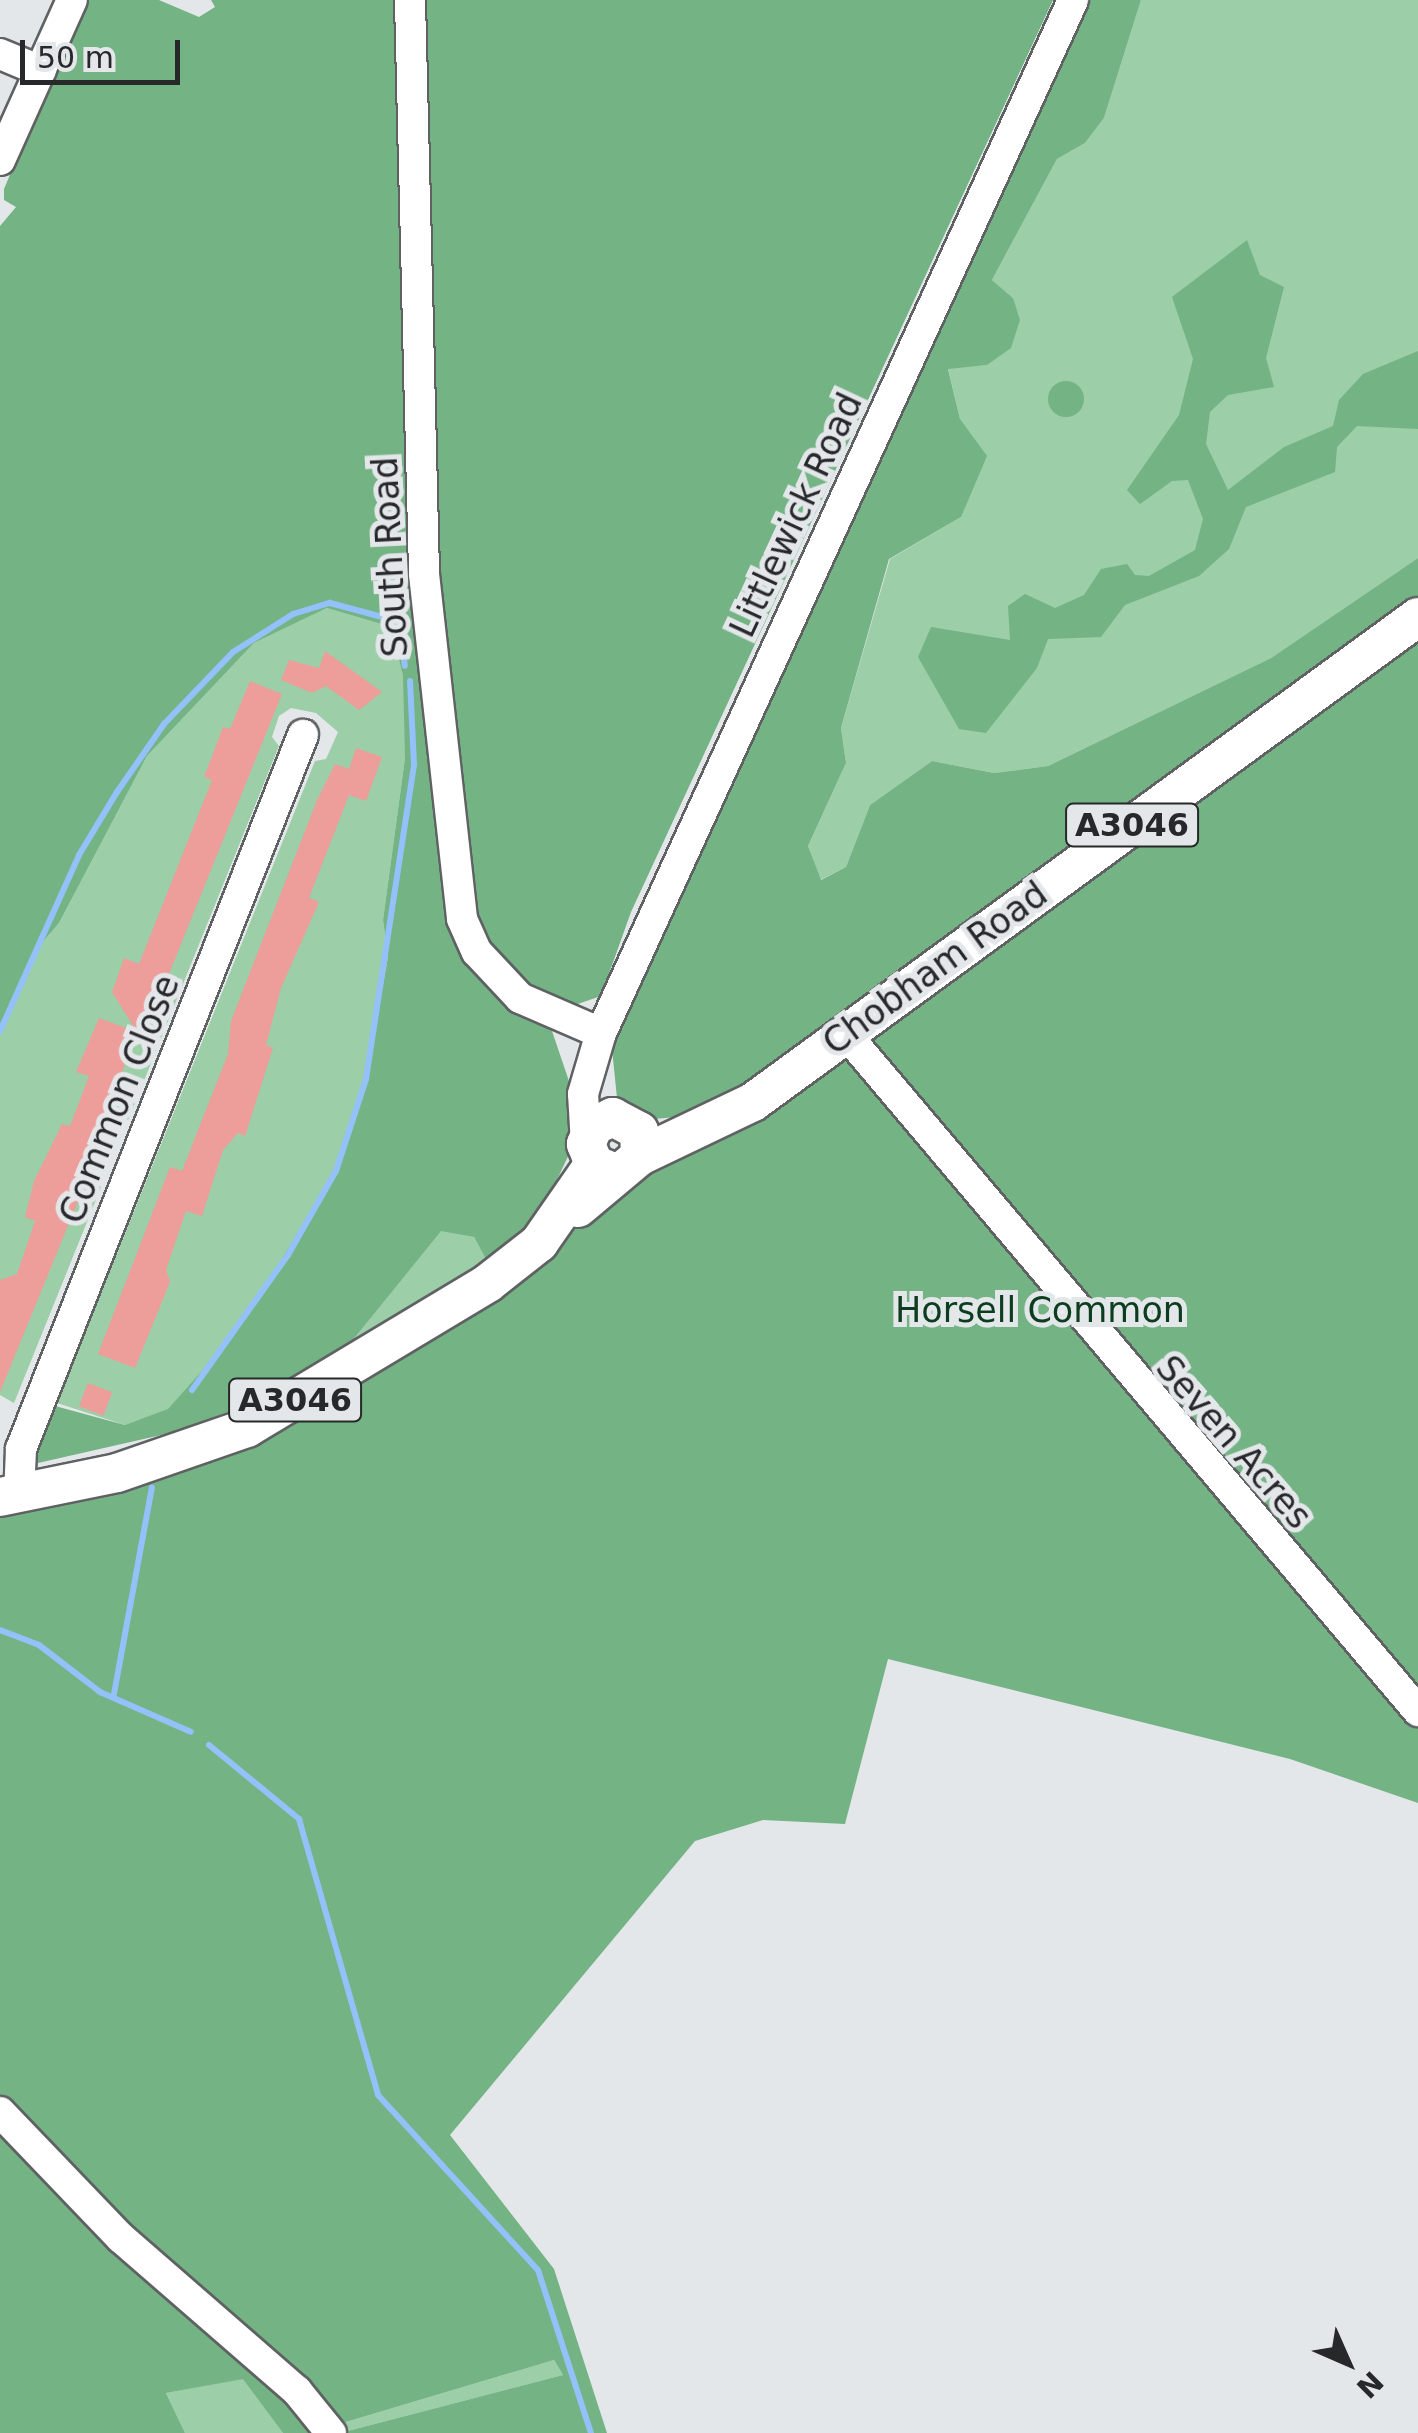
<!DOCTYPE html>
<style>
body{margin:0}
#map{position:relative;width:1418px;height:2433px;overflow:hidden;background:#e4e7e9;font-family:"DejaVu Sans",sans-serif}
div>[style]{position:absolute}
[style*='--x']{left:calc(var(--x)*1px);top:calc(var(--y)*1px);width:calc(var(--w)*1px);rotate:calc(var(--a)*1deg)}
.green>*{inset:0;background:#9ccea8}
.forest>*{inset:0;background:#73b384}
.round{border-radius:50%}
.stream>*{height:6px;margin:-3px;padding:0 3px;transform-origin:3px;border-radius:3px;background:#95c1fb}
.building>*{inset:0;background:#ed9d9a;transform-origin:0 0}
.roads{filter:drop-shadow(2px 0 #5f6163) drop-shadow(-2px 0 #5f6163) drop-shadow(0 2px #5f6163) drop-shadow(0 -2px #5f6163)}
.minor>*{height:30px;margin:-15px;padding:0 15px;transform-origin:15px;border-radius:15px;background:#fff}
.major>*{height:38px;margin:-19px;padding:0 19px;transform-origin:19px;border-radius:19px;background:#fff}
span{translate:-50% -50%;white-space:nowrap;text-align:center;line-height:1.15;-webkit-text-stroke:10px #e4e7e9;paint-order:stroke}
.shield-label span{padding:2px 8px;background:#e4e7e9;border:2px solid;border-radius:8px;-webkit-text-stroke-width:0}
.shield-label{font-size:32px;color:#272829;font-weight:700}
.street-label{font-size:35px;color:#272829}
.park-label{font-size:35px;color:#0b3d1e}
.north{position:absolute;left:1298px;top:2313px;width:100px;height:100px;-webkit-text-stroke:8px #e4e7e9;paint-order:stroke;rotate:135deg;font-size:28px;font-weight:700;line-height:40px;text-align:center;color:#272829}
.north::after{content:'';display:block;margin:auto;width:35px;height:45px;background:#272829;clip-path:polygon(50% 0,100% 100%,50% 72%,0 100%)}
.scale{position:absolute;left:20px;top:40px;width:160px;height:45px;box-sizing:border-box;border:5px solid #272829;border-top:0;padding-left:12px;font-size:30px;line-height:35px;white-space:nowrap;color:#272829;-webkit-text-stroke:8px #e4e7e9;paint-order:stroke}
</style>
<div id="map">
<div class="green">
<i style="clip-path:polygon(1141px 0,1418px 0,1418px 558px,1271px 658px,1048px 766px,994px 773px,932px 761px,870px 805px,846px 867px,820px 880px,808px 846px,846px 763px,841px 728px,890px 559px,961px 517px,960px 419px,948px 368px,987px 365px,1013px 298px,992px 280px,1057px 159px,1085px 143px,1104px 118px)"></i>
<i style="clip-path:polygon(327px 608px,391px 627px,405px 683px,405px 758px,383px 920px,388px 957px,365px 1082px,336px 1171px,235px 1334px,168px 1410px,125px 1425px,57px 1403px,315px 761px,326px 759px,338px 732px,316px 713px,291px 708px,279px 716px,272px 737px,279px 746px,14px 1403px,0 1395px,0 1031px,35px 951px,59px 923px,147px 756px,254px 643px)"></i>
<i style="clip-path:polygon(441px 1230px,474px 1237px,489px 1265px,341px 1355px)"></i>
<i style="clip-path:polygon(554px 2360px,563px 2375px,340px 2433px,309px 2433px)"></i>
<i style="clip-path:polygon(244px 2378px,283px 2433px,185px 2433px,166px 2393px)"></i>
</div>
<div class="forest">
<i style="clip-path:polygon(83px 0,159px 0,199px 17px,215px 7px,211px 0,1053px 0,631px 912px,601px 996px,569px 1007px,497px 995px,552px 1031px,572px 1090px,572px 1148px,536px 1224px,489px 1265px,474px 1237px,441px 1231px,336px 1361px,283px 1392px,170px 1433px,38px 1463px,33px 1442px,44px 1403px,125px 1425px,168px 1409px,235px 1334px,336px 1171px,365px 1082px,388px 957px,383px 920px,405px 758px,403px 676px,391px 627px,327px 608px,254px 643px,147px 756px,59px 923px,35px 951px,0 1031px,0 226px,16px 207px,4px 200px,4px 189px,51px 76px,64px 68px,59px 60px)"></i>
<i style="clip-path:polygon(1084px 0,1141px 0,1104px 118px,1085px 143px,1057px 159px,992px 280px,1013px 298px,1020px 320px,1011px 348px,987px 365px,948px 369px,960px 419px,987px 456px,961px 517px,889px 559px,841px 728px,846px 763px,808px 846px,821px 880px,846px 867px,870px 805px,932px 761px,994px 773px,1048px 766px,1271px 658px,1418px 558px,1418px 1803px,1290px 1759px,888px 1659px,845px 1824px,763px 1820px,695px 1841px,450px 2135px,554px 2269px,607px 2433px,340px 2433px,563px 2375px,554px 2360px,309px 2433px,283px 2433px,243px 2379px,166px 2393px,185px 2433px,0 2433px,0 1504px,369px 1376px,700px 1139px,699px 1115px,654px 1119px,617px 1098px,612px 1049px)"></i>
<i style="clip-path:polygon(1247px 240px,1260px 275px,1284px 287px,1266px 358px,1274px 387px,1228px 395px,1210px 412px,1206px 444px,1228px 490px,1284px 447px,1333px 426px,1339px 400px,1363px 374px,1418px 351px,1418px 429px,1357px 426px,1337px 447px,1335px 472px,1246px 507px,1229px 549px,1199px 576px,1125px 605px,1101px 637px,1048px 639px,1037px 668px,986px 733px,959px 729px,918px 657px,931px 627px,1010px 640px,1008px 606px,1025px 594px,1055px 608px,1084px 595px,1101px 569px,1127px 564px,1135px 575px,1149px 576px,1195px 550px,1203px 519px,1188px 480px,1172px 481px,1140px 504px,1127px 490px,1179px 415px,1193px 359px,1172px 297px)"></i>
<i class="round" style="left:1048px;top:381px;width:36px;height:36px"></i>
</div>
<div class="stream">
<i style="--x:0;--y:1031;--w:193;--a:-65.8"></i>
<i style="--x:79;--y:855;--w:74;--a:-58.9"></i>
<i style="--x:117;--y:792;--w:83;--a:-55.3"></i>
<i style="--x:164;--y:724;--w:100;--a:-46.2"></i>
<i style="--x:233;--y:652;--w:71;--a:-32.3"></i>
<i style="--x:293;--y:614;--w:39;--a:-17"></i>
<i style="--x:330;--y:603;--w:58;--a:15"></i>
<i style="--x:386;--y:618;--w:19;--a:39"></i>
<i style="--x:401;--y:630;--w:36;--a:84"></i>
<i style="--x:192;--y:1390;--w:166;--a:-54.6"></i>
<i style="--x:288;--y:1255;--w:97;--a:-60.3"></i>
<i style="--x:336;--y:1171;--w:97;--a:-71.9"></i>
<i style="--x:366;--y:1079;--w:318;--a:-81.3"></i>
<i style="--x:414;--y:765;--w:84;--a:-92.7"></i>
<i style="--x:0;--y:1630;--w:42;--a:21"></i>
<i style="--x:39;--y:1645;--w:77;--a:37.6"></i>
<i style="--x:100;--y:1692;--w:99;--a:23.7"></i>
<i style="--x:114;--y:1694;--w:210;--a:-79.6"></i>
<i style="--x:209;--y:1745;--w:117;--a:39.4"></i>
<i style="--x:299;--y:1819;--w:287;--a:74"></i>
<i style="--x:378;--y:2095;--w:237;--a:47.6"></i>
<i style="--x:538;--y:2270;--w:171;--a:72"></i>
</div>
<div class="building">
<i style="clip-path:polygon(325px 651px,382px 692px,359px 710px,326px 686px,312px 693px,281px 680px,289px 660px,319px 668px)"></i>
<i style="clip-path:polygon(250px 681px,282px 694px,150px 1021px,142px 1018px,128px 1054px,127px 1054px,110px 1123px,0 1392px,0 1280px,17px 1274px,35px 1221px,25px 1217px,34px 1181px,62px 1124px,70px 1126px,89px 1076px,76px 1072px,99px 1018px,137px 1032px,112px 992px,116px 981px,124px 958px,139px 964px,212px 780px,204px 777px,223px 727px,230px 729px)"></i>
<i style="clip-path:polygon(356px 748px,382px 757px,366px 801px,349px 795px,309px 898px,319px 902px,281px 988px,266px 1045px,273px 1048px,245px 1136px,238px 1133px,223px 1150px,202px 1216px,186px 1211px,166px 1270px,170px 1282px,135px 1368px,98px 1354px,170px 1167px,182px 1171px,200px 1125px,228px 1054px,231px 1021px,317px 800px,335px 764px,349px 769px)"></i>
<i style="left:88px;top:1383px;width:26px;height:25px;rotate:21deg"></i>
</div>
<div class="roads">
<div class="minor">
<i style="--x:410;--y:0;--w:574;--a:88.6"></i>
<i style="--x:424;--y:574;--w:347;--a:83.7"></i>
<i style="--x:462;--y:919;--w:36;--a:66"></i>
<i style="--x:477;--y:952;--w:63;--a:46.9"></i>
<i style="--x:520;--y:998;--w:88;--a:23.4"></i>
<i style="--x:0;--y:54;--w:44;--a:22.5"></i>
<i style="--x:0;--y:160;--w:175;--a:-65.8"></i>
<i style="--x:845;--y:1033;--w:888;--a:49.8"></i>
<i style="--x:586;--y:1144;--w:50;--a:-93.4"></i>
<i style="--x:583;--y:1094;--w:64;--a:-73.6"></i>
<i style="--x:601;--y:1033;--w:1136;--a:-65.44"></i>
<i style="--x:19;--y:1495;--w:46;--a:-87.5"></i>
<i style="--x:21;--y:1449;--w:768;--a:-68.45"></i>
<i style="--x:0;--y:2112;--w:175;--a:46.2"></i>
<i style="--x:121;--y:2238;--w:233;--a:41"></i>
<i style="--x:297;--y:2391;--w:54;--a:51"></i>
</div>
<div class="major">
<i style="--x:640;--y:1156;--w:125;--a:-25.5"></i>
<i style="--x:753;--y:1102;--w:823;--a:-36.1"></i>
<i style="--x:578;--y:1208;--w:81;--a:-40"></i>
<i style="--x:640;--y:1156;--w:25;--a:-92"></i>
<i style="--x:639;--y:1131;--w:30;--a:-152"></i>
<i style="--x:613;--y:1117;--w:21;--a:155"></i>
<i style="--x:594;--y:1126;--w:20;--a:114"></i>
<i style="--x:586;--y:1144;--w:22;--a:68"></i>
<i style="--x:594;--y:1164;--w:23;--a:23"></i>
<i style="--x:0;--y:1497;--w:119;--a:-11.6"></i>
<i style="--x:117;--y:1473;--w:138;--a:-19.1"></i>
<i style="--x:247;--y:1428;--w:281;--a:-31"></i>
<i style="--x:488;--y:1283;--w:65;--a:-38.1"></i>
<i style="--x:539;--y:1243;--w:96;--a:-55.2"></i>
</div>
</div>
<div class="shield-label">
<span style="left:1132px;top:825px">A3046</span>
<span style="left:295px;top:1400px">A3046</span>
</div>
<div class="street-label">
<span style="left:796px;top:515px;rotate:-65deg">Littlewick Road</span>
<span style="left:390px;top:557px;rotate:-93deg">South Road</span>
<span style="left:935px;top:968px;rotate:-36deg">Chobham Road</span>
<span style="left:119px;top:1099px;rotate:-68deg">Common Close</span>
<span style="left:1234px;top:1442px;rotate:49deg">Seven Acres</span>
</div>
<div class="park-label">
<span style="left:1040px;top:1310px">Horsell Common</span>
</div>
<div class="north">N</div>
<div class="scale">50 m</div>
</div>
